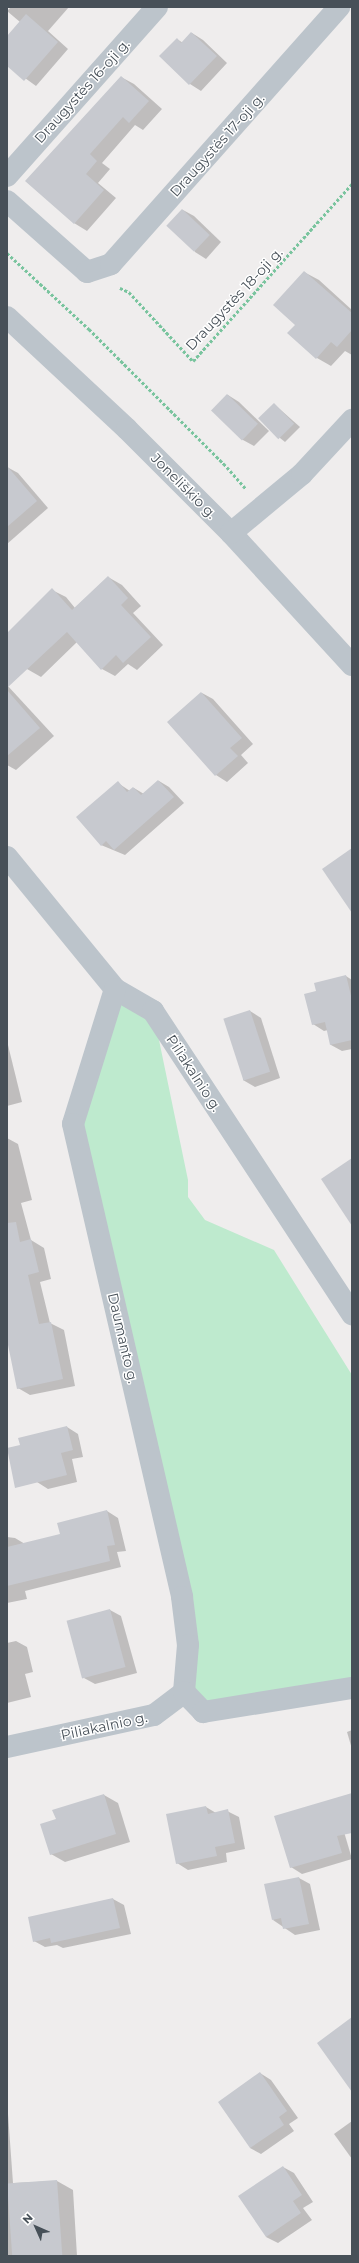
<!DOCTYPE html>
<meta charset="utf-8">
<style>
body{margin:0}
#map{position:relative;width:359px;height:2263px;overflow:hidden;background:#efeded;font-family:Montserrat,sans-serif}
div>[style]{position:absolute}
[style*='--x']{left:calc(var(--x)*1px);top:calc(var(--y)*1px);width:calc(var(--w)*1px);rotate:calc(var(--a)*1deg)}
.green>*{inset:0;background:#beeace}
.shadow>*{inset:0;background:#0003}
.building>*{inset:0;background:#c7c9cf;transform-origin:0 0}
.path>*{height:2.5px;margin-top:-1.25px;transform-origin:0;background:repeating-linear-gradient(90deg,#79c49e 0 3px,transparent 0 5px)}
.street>*{height:22px;margin:-11px;padding:0 11px;transform-origin:11px;border-radius:11px;background:#bcc4cb}
span{translate:-50% -50%;white-space:nowrap;text-align:center;line-height:1.15;-webkit-text-stroke:3px #fff;paint-order:stroke}
.street-label{font-size:14px;color:#475058}
.frame{position:absolute;inset:0;border:8px solid #475058;pointer-events:none}
.north{position:absolute;left:16px;top:2207px;width:40px;height:40px;-webkit-text-stroke:3px #fff;paint-order:stroke;rotate:315deg;font-size:11px;font-weight:700;line-height:16px;text-align:center;color:#475058}
.north::after{content:'';display:block;margin:auto;width:14px;height:18px;background:#475058;clip-path:polygon(50% 0,100% 100%,50% 72%,0 100%)}
</style>
<div id="map">
<div class="green">
<i style="clip-path:polygon(115px 989px,153px 1011px,188px 1180px,188px 1197px,205px 1220px,274px 1250px,352px 1375px,352px 1688px,203px 1712px,184px 1692px,188px 1645px,73px 1124px)"></i>
</div>
<div class="shadow">
<i style="clip-path:polygon(11px 7px,69px 7px,48px 31px,68px 49px,36px 86px,7px 65px,7px 37px,20px 22px,7px 11px)"></i>
<i style="clip-path:polygon(192px 33px,203px 40px,227px 63px,201px 91px,190px 84px,177px 39px,183px 43px)"></i>
<i style="clip-path:polygon(121px 77px,134px 84px,162px 109px,143px 130px,135px 125px,102px 163px,110px 169px,98px 183px,116px 198px,87px 231px,74px 223px,26px 181px)"></i>
<i style="clip-path:polygon(183px 210px,194px 216px,221px 242px,206px 259px,195px 252px)"></i>
<i style="clip-path:polygon(304px 272px,319px 280px,352px 310px,352px 355px,345px 351px,331px 366px,317px 358px,296px 324px)"></i>
<i style="clip-path:polygon(228px 395px,239px 402px,269px 431px,254px 446px,243px 440px,213px 411px)"></i>
<i style="clip-path:polygon(274px 404px,300px 427px,285px 442px,280px 438px)"></i>
<i style="clip-path:polygon(7px 467px,18px 473px,48px 508px,7px 544px)"></i>
<i style="clip-path:polygon(108px 577px,122px 585px,141px 606px,133px 613px,163px 645px,137px 670px,128px 664px,115px 676px,102px 669px,77px 642px,41px 677px,27px 669px,7px 647px,7px 634px,52px 590px,66px 597px,75px 608px)"></i>
<i style="clip-path:polygon(7px 685px,54px 736px,16px 770px,7px 765px)"></i>
<i style="clip-path:polygon(202px 693px,213px 699px,253px 744px,241px 755px,248px 763px,227px 782px,216px 775px)"></i>
<i style="clip-path:polygon(159px 781px,169px 787px,184px 803px,125px 855px,101px 845px,118px 783px,130px 791px,134px 788px,144px 794px)"></i>
<i style="clip-path:polygon(346px 976px,352px 980px,352px 1049px,342px 1051px,331px 1045px,328px 1030px,324px 1031px,313px 1024px,317px 992px)"></i>
<i style="clip-path:polygon(250px 1011px,261px 1018px,280px 1078px,255px 1087px,243px 1080px)"></i>
<i style="clip-path:polygon(7px 1041px,22px 1102px,7px 1106px)"></i>
<i style="clip-path:polygon(7px 1138px,18px 1144px,32px 1200px,21px 1203px,31px 1240px,44px 1248px,51px 1279px,40px 1282px,50px 1323px,64px 1330px,75px 1386px,30px 1395px,18px 1388px,7px 1335px)"></i>
<i style="clip-path:polygon(67px 1427px,78px 1434px,83px 1457px,72px 1459px,77px 1482px,48px 1489px,37px 1482px)"></i>
<i style="clip-path:polygon(107px 1511px,118px 1518px,126px 1551px,117px 1552px,121px 1567px,25px 1591px,27px 1599px,7px 1603px,7px 1537px,15px 1538px,25px 1544px,61px 1535px)"></i>
<i style="clip-path:polygon(110px 1610px,121px 1616px,137px 1673px,95px 1684px,84px 1678px)"></i>
<i style="clip-path:polygon(16px 1641px,27px 1647px,33px 1672px,25px 1674px,31px 1697px,7px 1703px,7px 1643px)"></i>
<i style="clip-path:polygon(352px 1730px,352px 1749px,347px 1732px)"></i>
<i style="clip-path:polygon(104px 1795px,118px 1803px,130px 1842px,65px 1862px,51px 1854px,57px 1820px)"></i>
<i style="clip-path:polygon(206px 1807px,216px 1813px,227px 1811px,239px 1817px,245px 1849px,226px 1853px,227px 1862px,188px 1870px,177px 1863px)"></i>
<i style="clip-path:polygon(337px 1808px,352px 1859px,302px 1874px,291px 1867px)"></i>
<i style="clip-path:polygon(299px 1878px,310px 1884px,320px 1930px,295px 1935px,273px 1920px)"></i>
<i style="clip-path:polygon(113px 1899px,124px 1905px,131px 1934px,63px 1948px,57px 1945px,45px 1947px,34px 1941px)"></i>
<i style="clip-path:polygon(260px 2073px,271px 2080px,298px 2118px,289px 2124px,294px 2131px,261px 2154px,250px 2148px)"></i>
<i style="clip-path:polygon(7px 2100px,13px 2183px,57px 2181px,73px 2190px,77px 2256px,7px 2256px)"></i>
<i style="clip-path:polygon(352px 2121px,352px 2159px,334px 2134px)"></i>
<i style="clip-path:polygon(283px 2167px,294px 2173px,313px 2202px,303px 2208px,312px 2220px,278px 2243px,266px 2237px)"></i>
</div>
<div class="building">
<i style="clip-path:polygon(26px 14px,58px 42px,24px 81px,7px 66px,7px 36px)"></i>
<i style="clip-path:polygon(191px 32px,217px 56px,189px 85px,159px 56px,177px 38px,181px 43px)"></i>
<i style="clip-path:polygon(121px 76px,149px 101px,129px 123px,123px 117px,90px 154px,97px 161px,86px 174px,104px 190px,74px 224px,25px 181px)"></i>
<i style="left:182px;top:209px;width:38px;height:23px;rotate:43deg"></i>
<i style="clip-path:polygon(304px 271px,352px 313px,352px 330px,337px 347px,331px 342px,316px 359px,287px 333px,295px 325px,273px 305px)"></i>
<i style="left:227px;top:394px;width:43px;height:23px;rotate:44deg"></i>
<i style="left:274px;top:403px;width:29px;height:22px;rotate:46deg"></i>
<i style="clip-path:polygon(7px 466px,37px 501px,7px 527px)"></i>
<i style="clip-path:polygon(108px 576px,128px 598px,121px 605px,151px 637px,123px 663px,116px 655px,101px 670px,67px 632px,7px 688px,7px 633px,52px 588px,72px 610px)"></i>
<i style="clip-path:polygon(7px 690px,40px 728px,7px 756px)"></i>
<i style="clip-path:polygon(201px 692px,242px 738px,230px 748px,238px 756px,215px 776px,167px 722px)"></i>
<i style="clip-path:polygon(158px 780px,174px 797px,114px 850px,106px 841px,101px 846px,76px 817px,118px 781px,127px 792px,133px 787px,141px 795px)"></i>
<i style="clip-path:polygon(352px 848px,352px 913px,322px 869px)"></i>
<i style="clip-path:polygon(346px 975px,352px 1000px,352px 1040px,330px 1045px,325px 1022px,312px 1025px,304px 994px,316px 991px,314px 983px)"></i>
<i style="left:250px;top:1010px;width:65px;height:28px;rotate:72deg"></i>
<i style="clip-path:polygon(352px 1158px,352px 1226px,321px 1179px)"></i>
<i style="clip-path:polygon(16px 1222px,20px 1242px,31px 1239px,39px 1272px,28px 1275px,39px 1324px,51px 1322px,63px 1379px,17px 1389px,7px 1340px,7px 1223px)"></i>
<i style="clip-path:polygon(67px 1426px,73px 1450px,61px 1453px,67px 1475px,15px 1488px,7px 1448px,20px 1445px,18px 1438px)"></i>
<i style="clip-path:polygon(107px 1510px,115px 1545px,107px 1546px,110px 1561px,7px 1586px,7px 1547px,60px 1534px,57px 1523px)"></i>
<i style="left:110px;top:1609px;width:60px;height:45px;rotate:75deg"></i>
<i style="clip-path:polygon(352px 1793px,352px 1833px,337px 1836px,342px 1853px,290px 1868px,274px 1816px)"></i>
<i style="clip-path:polygon(104px 1794px,116px 1834px,50px 1855px,40px 1824px,56px 1819px,52px 1810px)"></i>
<i style="clip-path:polygon(206px 1806px,208px 1814px,228px 1809px,235px 1843px,215px 1847px,217px 1856px,176px 1864px,166px 1814px)"></i>
<i style="clip-path:polygon(299px 1877px,309px 1924px,283px 1929px,281px 1918px,272px 1920px,264px 1884px)"></i>
<i style="clip-path:polygon(113px 1898px,120px 1928px,51px 1943px,50px 1938px,33px 1942px,28px 1917px)"></i>
<i style="clip-path:polygon(352px 2017px,352px 2092px,317px 2043px)"></i>
<i style="clip-path:polygon(260px 2072px,287px 2111px,279px 2117px,284px 2125px,250px 2148px,218px 2102px)"></i>
<i style="clip-path:polygon(283px 2166px,302px 2195px,293px 2201px,301px 2213px,266px 2237px,238px 2196px)"></i>
<i style="left:57px;top:2180px;width:76px;height:50px;rotate:86deg"></i>
</div>
<div class="path">
<i style="--x:7;--y:253;--w:112;--a:42.8"></i>
<i style="--x:89;--y:329;--w:195;--a:45"></i>
<i style="--x:227;--y:467;--w:29;--a:49"></i>
<i style="--x:120;--y:288;--w:10;--a:24"></i>
<i style="--x:129;--y:292;--w:94;--a:47.2"></i>
<i style="--x:193;--y:361;--w:238;--a:-48.1"></i>
</div>
<div class="street">
<i style="--x:7;--y:176;--w:226;--a:-48.4"></i>
<i style="--x:7;--y:201;--w:107;--a:41.6"></i>
<i style="--x:87;--y:272;--w:25;--a:-18"></i>
<i style="--x:111;--y:264;--w:344;--a:-48.4"></i>
<i style="--x:7;--y:317;--w:164;--a:43"></i>
<i style="--x:127;--y:429;--w:147;--a:45"></i>
<i style="--x:231;--y:533;--w:179;--a:47.5"></i>
<i style="--x:231;--y:533;--w:92;--a:-39.7"></i>
<i style="--x:302;--y:474;--w:74;--a:-47.2"></i>
<i style="--x:7;--y:857;--w:171;--a:50.7"></i>
<i style="--x:115;--y:989;--w:44;--a:30.1"></i>
<i style="--x:153;--y:1011;--w:363;--a:56.7"></i>
<i style="--x:115;--y:989;--w:141;--a:107.3"></i>
<i style="--x:73;--y:1124;--w:485;--a:77"></i>
<i style="--x:182;--y:1597;--w:48;--a:82.9"></i>
<i style="--x:188;--y:1645;--w:47;--a:94.9"></i>
<i style="--x:7;--y:1747;--w:150;--a:-12.3"></i>
<i style="--x:154;--y:1715;--w:38;--a:-37"></i>
<i style="--x:184;--y:1692;--w:28;--a:46"></i>
<i style="--x:203;--y:1712;--w:151;--a:-9.2"></i>
</div>
<div class="street-label">
<span style="left:82px;top:91px;rotate:-48deg">Draugystės 16-oji g.</span>
<span style="left:217px;top:145px;rotate:-48deg">Draugystės 17-oji g.</span>
<span style="left:234px;top:299px;rotate:-47deg">Draugystės 18-oji g.</span>
<span style="left:184px;top:486px;rotate:45deg">Joneliškio g.</span>
<span style="left:194px;top:1073px;rotate:57deg">Piliakalnio g.</span>
<span style="left:123px;top:1338px;rotate:77deg">Daumanto g.</span>
<span style="left:104px;top:1726px;rotate:-12deg">Piliakalnio g.</span>
</div>
<div class="frame"></div>
<div class="north">N</div>
</div>
